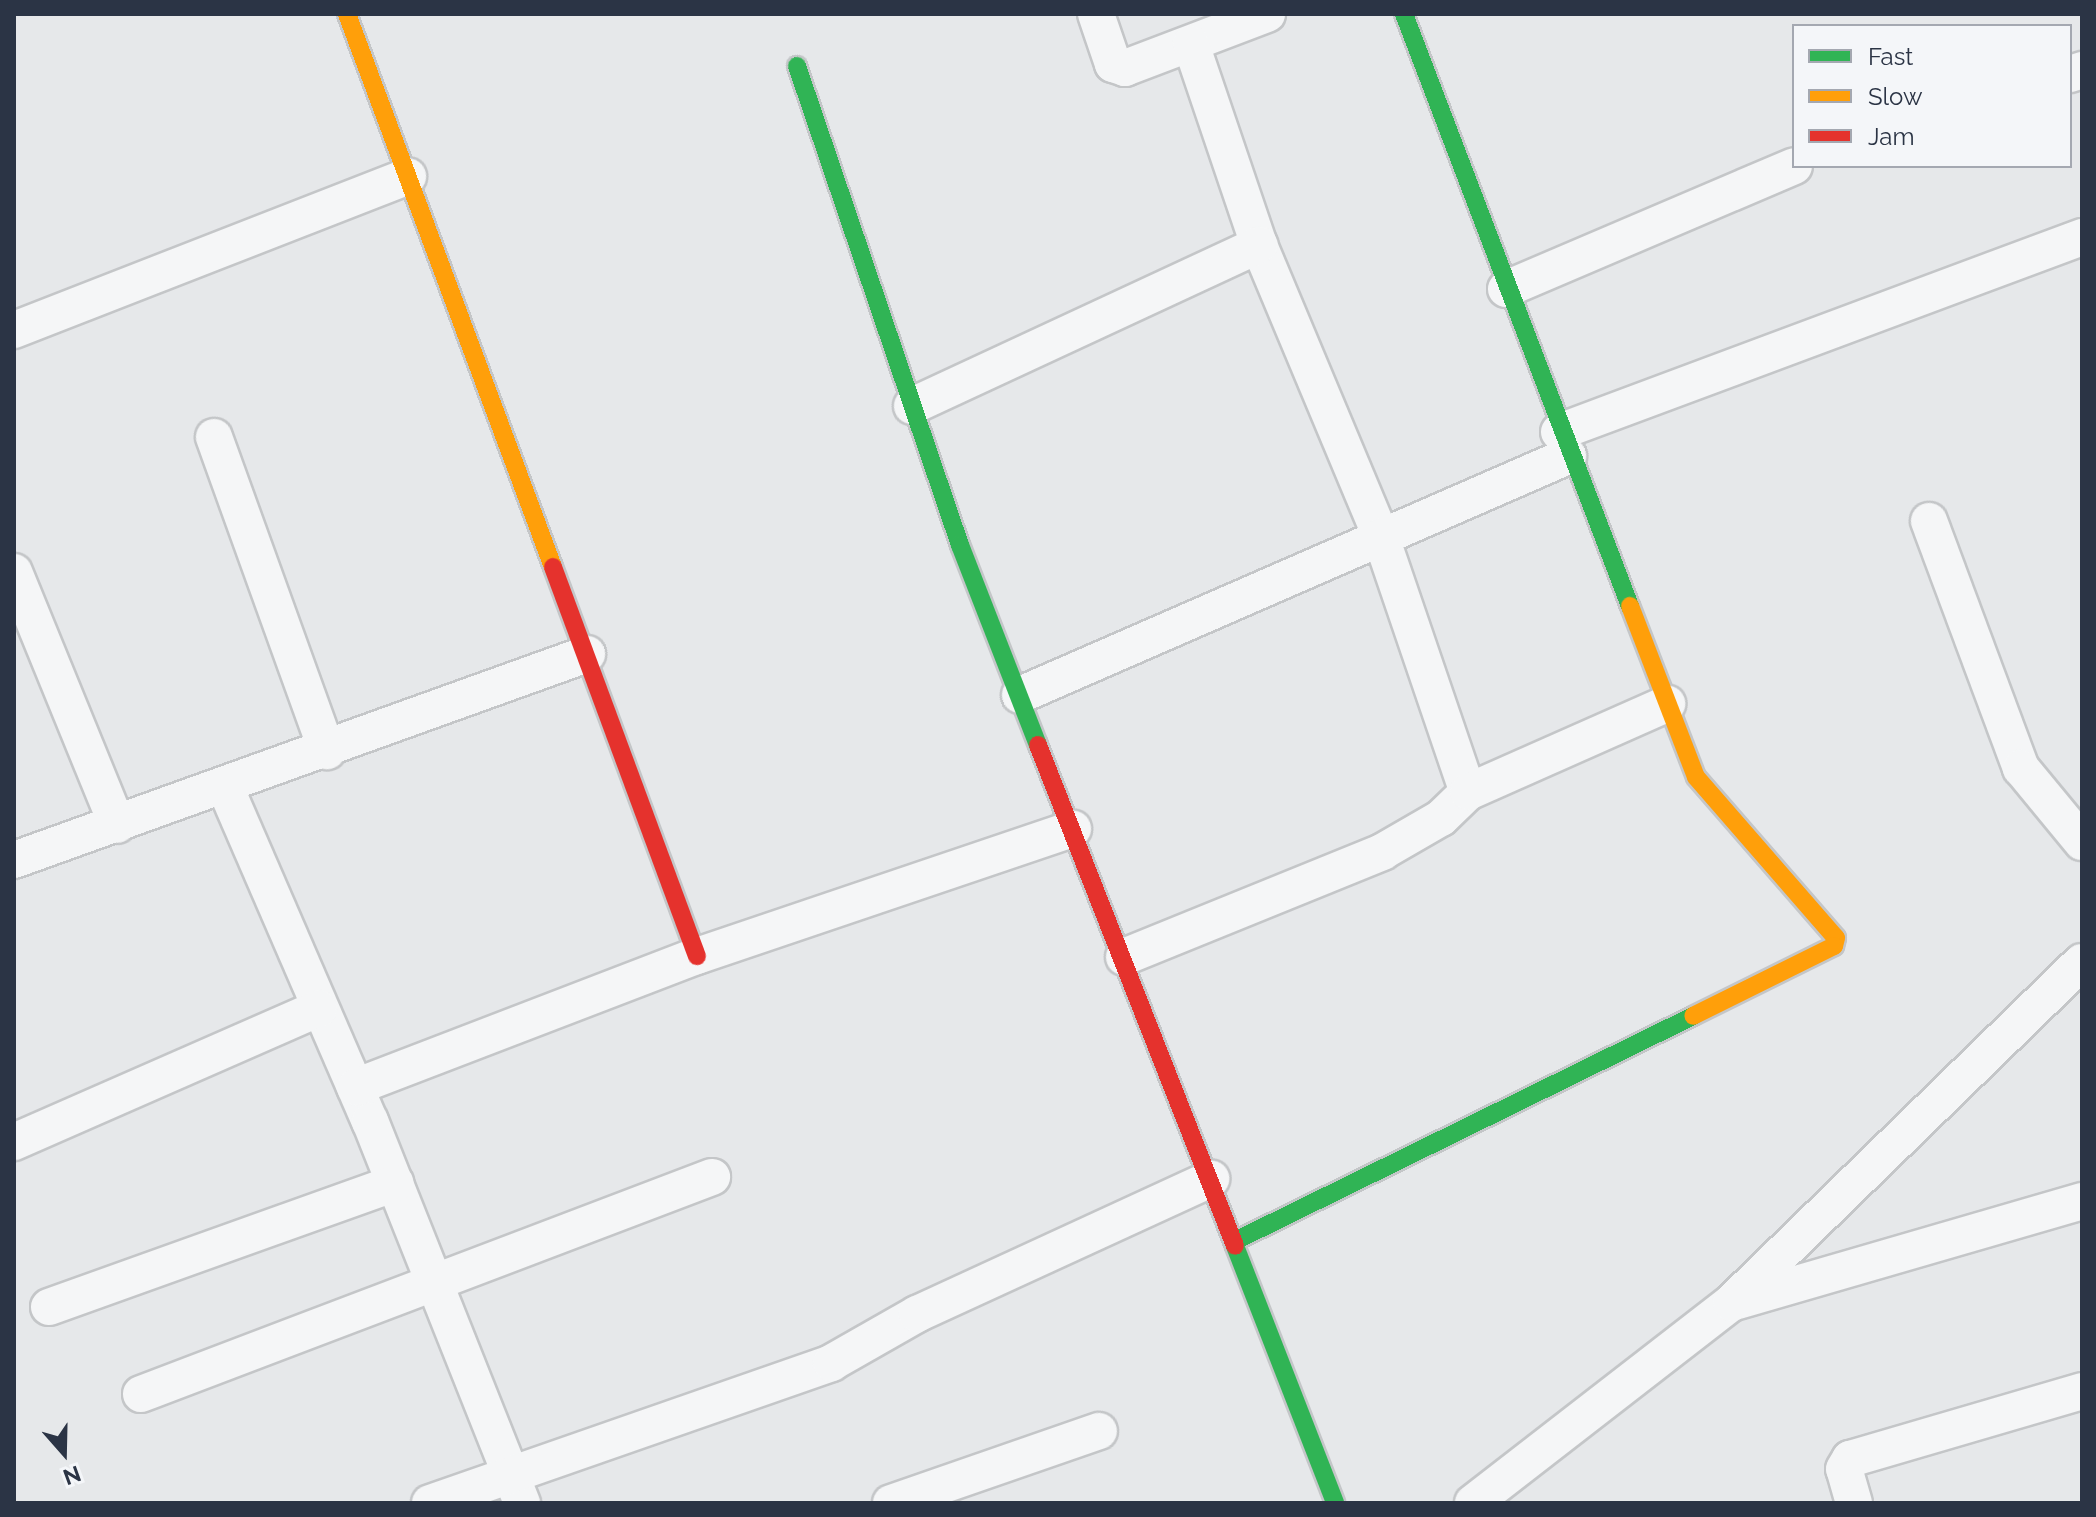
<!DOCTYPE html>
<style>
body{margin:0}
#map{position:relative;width:2096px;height:1517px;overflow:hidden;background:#e6e8ea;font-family:Raleway,sans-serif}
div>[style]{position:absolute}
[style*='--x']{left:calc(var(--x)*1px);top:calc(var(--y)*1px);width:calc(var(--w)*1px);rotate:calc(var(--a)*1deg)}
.roads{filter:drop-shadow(2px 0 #c4c6c8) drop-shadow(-2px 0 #c4c6c8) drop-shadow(0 2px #c4c6c8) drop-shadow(0 -2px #c4c6c8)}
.street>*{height:36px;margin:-18px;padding:0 18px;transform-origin:18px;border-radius:18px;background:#f5f6f7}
.fast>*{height:18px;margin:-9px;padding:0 9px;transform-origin:9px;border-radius:9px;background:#30b455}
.slow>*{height:18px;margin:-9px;padding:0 9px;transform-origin:9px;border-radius:9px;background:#ff9f0a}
.jam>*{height:18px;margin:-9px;padding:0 9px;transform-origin:9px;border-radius:9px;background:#e5322d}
span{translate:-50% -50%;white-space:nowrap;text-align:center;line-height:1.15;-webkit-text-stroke:8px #f4f6f9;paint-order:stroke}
.frame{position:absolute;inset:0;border:16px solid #2b3445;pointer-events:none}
.legend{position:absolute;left:1792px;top:24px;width:280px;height:144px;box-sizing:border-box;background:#f4f6f9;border:2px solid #a4a8b1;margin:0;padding:10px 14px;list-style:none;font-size:24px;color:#2b3445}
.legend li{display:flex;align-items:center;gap:16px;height:40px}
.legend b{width:40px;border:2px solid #a4a8b1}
.north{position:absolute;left:24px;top:1413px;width:80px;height:80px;-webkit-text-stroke:6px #f4f6f9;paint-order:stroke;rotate:160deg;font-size:22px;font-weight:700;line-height:32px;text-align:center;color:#2b3445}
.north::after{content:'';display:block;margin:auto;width:28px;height:36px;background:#2b3445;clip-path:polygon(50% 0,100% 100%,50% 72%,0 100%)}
</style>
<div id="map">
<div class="roads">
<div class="street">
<i style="--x:1096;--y:14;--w:53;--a:71.2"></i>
<i style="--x:1113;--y:64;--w:13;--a:18"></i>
<i style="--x:1125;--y:68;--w:152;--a:-20.8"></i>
<i style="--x:1191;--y:44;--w:212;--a:71.3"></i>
<i style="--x:1259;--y:245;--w:316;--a:67.3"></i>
<i style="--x:1381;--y:537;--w:269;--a:71.2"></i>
<i style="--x:2070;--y:74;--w:13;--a:-18"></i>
<i style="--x:1506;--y:289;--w:313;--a:-23.1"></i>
<i style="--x:14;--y:330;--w:423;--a:-21.3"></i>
<i style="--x:912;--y:406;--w:383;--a:-24.9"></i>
<i style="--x:1559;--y:432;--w:558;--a:-20.45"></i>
<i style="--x:214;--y:437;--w:334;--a:70.2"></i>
<i style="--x:1929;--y:521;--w:264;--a:69.6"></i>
<i style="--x:2021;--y:768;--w:96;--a:50.5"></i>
<i style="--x:14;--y:572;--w:273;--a:67.8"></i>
<i style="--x:1020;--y:695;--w:598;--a:-23.56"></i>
<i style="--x:226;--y:789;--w:362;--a:66.6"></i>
<i style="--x:370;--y:1121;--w:411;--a:68.3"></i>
<i style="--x:14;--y:860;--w:609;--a:-19.77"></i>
<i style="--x:1124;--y:957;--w:279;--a:-22.1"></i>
<i style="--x:1382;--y:852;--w:68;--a:-30"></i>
<i style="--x:1441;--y:818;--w:37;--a:-44"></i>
<i style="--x:1468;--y:792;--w:218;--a:-23.9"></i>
<i style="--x:355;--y:1087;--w:366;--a:-21"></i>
<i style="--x:697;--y:956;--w:397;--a:-18.7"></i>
<i style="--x:14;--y:1142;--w:333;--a:-23.7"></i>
<i style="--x:1738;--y:1301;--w:358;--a:-16.2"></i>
<i style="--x:49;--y:1307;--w:368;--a:-19.7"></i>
<i style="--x:141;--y:1394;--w:611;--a:-20.81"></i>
<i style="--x:430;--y:1503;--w:425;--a:-19.2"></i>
<i style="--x:831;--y:1363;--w:99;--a:-29.7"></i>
<i style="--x:917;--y:1314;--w:324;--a:-24.7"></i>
<i style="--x:891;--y:1503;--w:220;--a:-19.1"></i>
<i style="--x:1473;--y:1503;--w:326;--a:-37.8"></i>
<i style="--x:1731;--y:1303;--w:489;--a:-44.2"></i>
<i style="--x:1854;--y:1503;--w:35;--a:-106"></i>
<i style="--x:1844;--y:1469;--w:12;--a:-59"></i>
<i style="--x:1850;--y:1459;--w:242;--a:-16.3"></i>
</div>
<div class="fast">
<i style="--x:1404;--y:14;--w:634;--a:69.11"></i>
<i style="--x:797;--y:66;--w:506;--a:71.21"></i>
<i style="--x:960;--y:545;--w:215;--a:68.7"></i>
<i style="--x:1235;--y:1241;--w:510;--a:-26.16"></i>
<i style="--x:1235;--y:1246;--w:276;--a:68.7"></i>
</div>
<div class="slow">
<i style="--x:347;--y:14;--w:590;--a:69.57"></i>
<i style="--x:1630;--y:606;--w:183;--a:68.9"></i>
<i style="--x:1696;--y:777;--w:213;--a:49"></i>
<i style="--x:1836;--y:938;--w:8;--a:104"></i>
<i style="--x:1834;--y:946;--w:157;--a:153.6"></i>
</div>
<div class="jam">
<i style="--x:553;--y:567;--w:415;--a:69.7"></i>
<i style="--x:1038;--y:745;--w:538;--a:68.53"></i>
</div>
</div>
<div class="frame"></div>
<ul class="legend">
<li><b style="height:10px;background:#30b455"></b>Fast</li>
<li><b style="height:10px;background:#ff9f0a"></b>Slow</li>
<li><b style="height:10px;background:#e5322d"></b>Jam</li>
</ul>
<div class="north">N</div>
</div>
